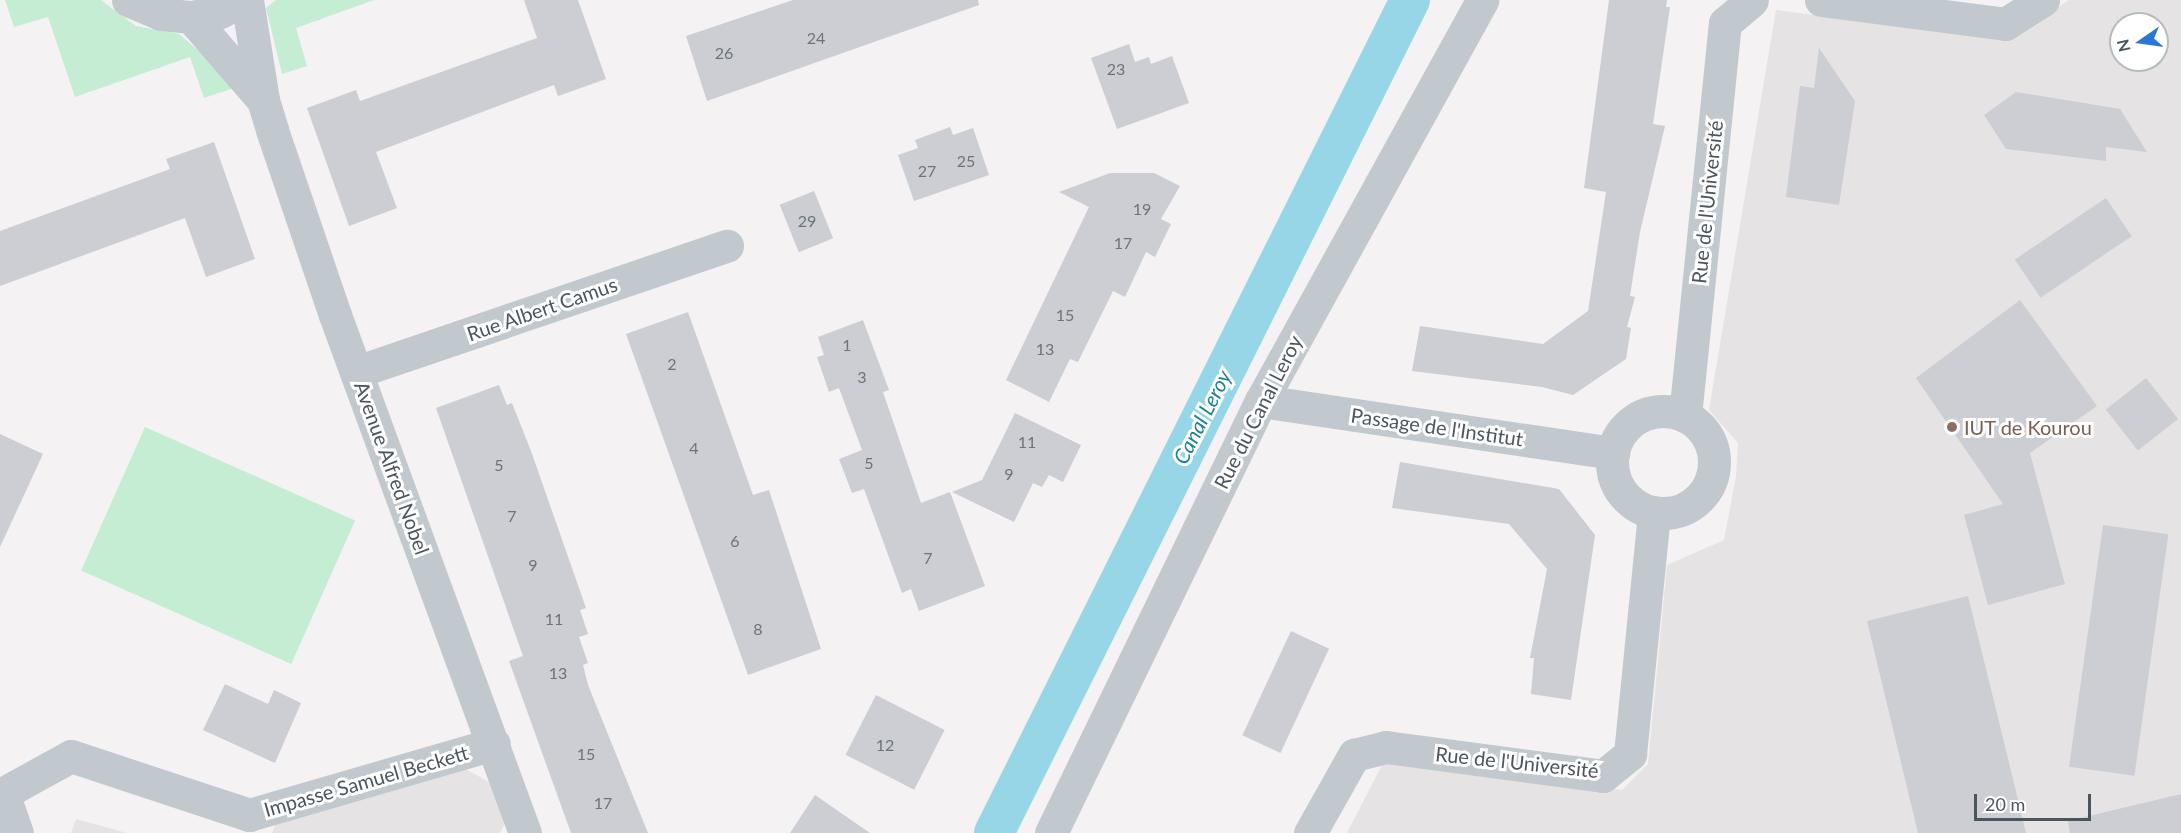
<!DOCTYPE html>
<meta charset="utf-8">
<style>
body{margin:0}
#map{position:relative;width:2181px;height:833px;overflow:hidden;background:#f4f2f2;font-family:Lato,sans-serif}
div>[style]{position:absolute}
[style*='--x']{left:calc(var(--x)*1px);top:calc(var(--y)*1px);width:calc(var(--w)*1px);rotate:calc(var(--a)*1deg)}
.education>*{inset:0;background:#e5e3e3}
.green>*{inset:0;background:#c5edd4;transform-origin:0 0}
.canal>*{height:40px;margin:-20px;padding:0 20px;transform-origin:20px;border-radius:20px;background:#96d6e6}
.building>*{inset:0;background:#ccced4;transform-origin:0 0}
.minor>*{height:33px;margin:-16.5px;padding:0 16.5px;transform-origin:16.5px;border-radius:16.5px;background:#c1c9cf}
.minor>.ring{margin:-16.5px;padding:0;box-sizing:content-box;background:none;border:33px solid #c1c9cf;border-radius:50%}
.dots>*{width:16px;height:16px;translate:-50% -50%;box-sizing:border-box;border:3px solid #fff;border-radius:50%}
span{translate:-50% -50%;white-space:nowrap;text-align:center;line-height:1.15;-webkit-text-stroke:6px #fff;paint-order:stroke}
.number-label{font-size:16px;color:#6b737c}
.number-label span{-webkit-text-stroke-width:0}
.street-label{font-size:20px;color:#4b555e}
.education-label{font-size:20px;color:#785e54}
.left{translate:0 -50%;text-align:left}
.water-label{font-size:21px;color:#19819c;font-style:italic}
.north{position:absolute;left:2109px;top:12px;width:60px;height:60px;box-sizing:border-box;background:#fff;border:2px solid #b7bbbf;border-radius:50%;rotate:257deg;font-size:16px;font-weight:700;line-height:24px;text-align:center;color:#4b555e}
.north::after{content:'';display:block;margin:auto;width:21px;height:27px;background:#2976d7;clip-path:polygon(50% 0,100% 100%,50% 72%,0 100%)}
.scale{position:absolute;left:1974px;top:794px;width:117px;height:27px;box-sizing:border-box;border:3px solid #4b555e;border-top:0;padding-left:8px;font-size:18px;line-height:21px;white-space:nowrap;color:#4b555e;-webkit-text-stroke:4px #fff;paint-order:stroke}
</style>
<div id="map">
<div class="education">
<i style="clip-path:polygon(evenodd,2069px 0,2181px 0,2181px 833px,1347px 833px,1383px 763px,1622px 790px,1648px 764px,1667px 565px,1724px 540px,1736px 476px,1738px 443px,1709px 410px,1776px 10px,2008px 40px,2069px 0,2121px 24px,2157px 24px,2157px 60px,2121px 60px,2121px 24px)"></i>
<i style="clip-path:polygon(448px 759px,494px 785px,510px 812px,500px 833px,272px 833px,277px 821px)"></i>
<i style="clip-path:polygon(76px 819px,127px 833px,71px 833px)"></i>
</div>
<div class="green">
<i style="clip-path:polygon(5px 0,101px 0,136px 26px,179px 34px,240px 86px,204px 98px,190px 57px,75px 97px,48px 17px,14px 27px)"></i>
<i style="clip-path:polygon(276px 0,374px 0,296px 28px,307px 66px,282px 74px,266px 8px)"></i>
<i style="left:145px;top:427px;width:230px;height:157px;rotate:24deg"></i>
</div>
<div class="canal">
<i style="--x:994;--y:833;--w:931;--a:-63.46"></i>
</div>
<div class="building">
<i style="clip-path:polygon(524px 0,578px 0,606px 79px,558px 96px,554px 85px,376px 152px,397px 208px,349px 226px,307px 108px,356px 90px,360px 101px,537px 38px)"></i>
<i style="clip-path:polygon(793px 0,978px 0,979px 5px,707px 101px,686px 36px)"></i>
<i style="clip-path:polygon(1609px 0,1667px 0,1666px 7px,1670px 7px,1653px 124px,1665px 126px,1640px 232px,1630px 296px,1635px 297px,1627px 327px,1631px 328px,1626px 359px,1573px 395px,1542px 387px,1412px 371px,1420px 326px,1543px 344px,1588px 311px,1606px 192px,1584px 188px)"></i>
<i style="clip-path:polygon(1129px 44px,1135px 62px,1149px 57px,1151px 64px,1172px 56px,1189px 103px,1117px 129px,1091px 58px)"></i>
<i style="clip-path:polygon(1819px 48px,1855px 101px,1839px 205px,1786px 197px,1800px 86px,1814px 88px)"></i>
<i style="clip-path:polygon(2016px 92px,2120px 109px,2147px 152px,2106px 147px,2106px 161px,2006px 149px,1984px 115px)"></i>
<i style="clip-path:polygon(950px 127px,953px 135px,973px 128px,989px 175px,914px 201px,898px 155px,918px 148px,915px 140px)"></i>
<i style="clip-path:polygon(214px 142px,255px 259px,206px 277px,185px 218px,0 286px,0 231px,170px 169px,166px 159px)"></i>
<i style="clip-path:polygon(1110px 173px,1154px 173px,1180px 186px,1161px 219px,1171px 224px,1155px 257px,1146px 252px,1125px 297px,1113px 291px,1078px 362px,1070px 359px,1049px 402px,1006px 380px,1089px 207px,1059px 192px)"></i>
<i style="left:814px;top:191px;width:51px;height:37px;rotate:68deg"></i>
<i style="left:2106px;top:198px;width:46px;height:110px;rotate:56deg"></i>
<i style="clip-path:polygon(2020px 300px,2097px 406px,2030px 453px,2065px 584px,1988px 605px,1964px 515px,2003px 504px,1916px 378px)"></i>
<i style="clip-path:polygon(688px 312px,753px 495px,769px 490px,821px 649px,748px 675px,626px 334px)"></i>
<i style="clip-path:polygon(863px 320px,889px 390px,883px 392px,921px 503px,950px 492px,985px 586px,919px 611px,911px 589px,902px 593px,864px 489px,852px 493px,839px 459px,862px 450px,839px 388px,829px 392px,817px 357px,824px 355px,818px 337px)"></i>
<i style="left:2146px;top:378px;width:52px;height:51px;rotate:52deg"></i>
<i style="clip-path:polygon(499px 385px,507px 405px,512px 403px,531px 451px,586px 608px,580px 610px,588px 634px,579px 637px,588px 663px,583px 665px,588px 685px,648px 833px,571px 833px,509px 661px,523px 656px,436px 408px)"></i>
<i style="clip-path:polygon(1015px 413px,1081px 445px,1063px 482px,1049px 475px,1042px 487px,1033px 483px,1014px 522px,952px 492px,982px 480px)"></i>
<i style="clip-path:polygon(0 434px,43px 454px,0 547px)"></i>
<i style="clip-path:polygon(1400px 462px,1559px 489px,1595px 535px,1571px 700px,1531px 694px,1534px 658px,1530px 658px,1547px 569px,1509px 524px,1392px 508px)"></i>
<i style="left:2103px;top:525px;width:66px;height:244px;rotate:8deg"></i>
<i style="clip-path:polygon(1968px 596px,2003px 738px,2026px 833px,1918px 833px,1867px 621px)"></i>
<i style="left:1291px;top:631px;width:42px;height:115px;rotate:25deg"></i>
<i style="clip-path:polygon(225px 684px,268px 704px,274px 690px,301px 703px,275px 763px,203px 730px)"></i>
<i style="left:876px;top:695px;width:77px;height:67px;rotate:27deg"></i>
<i style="clip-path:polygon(2181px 794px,2181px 833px,2070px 833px,2068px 821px)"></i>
<i style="clip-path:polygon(815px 795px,870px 833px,790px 833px)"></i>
</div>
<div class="minor">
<i style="--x:128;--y:0;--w:36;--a:23"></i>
<i style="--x:161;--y:14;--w:30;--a:6"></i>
<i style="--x:191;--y:17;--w:29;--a:-10"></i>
<i style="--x:220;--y:12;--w:28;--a:-26"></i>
<i style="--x:247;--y:0;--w:101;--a:80.9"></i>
<i style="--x:263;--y:100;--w:31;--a:73"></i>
<i style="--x:272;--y:130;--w:195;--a:71.2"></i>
<i style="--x:335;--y:315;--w:552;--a:69.86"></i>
<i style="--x:1821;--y:0;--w:186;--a:7.4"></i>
<i style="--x:2005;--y:24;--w:45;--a:-32.3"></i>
<i style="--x:191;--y:17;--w:110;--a:49.1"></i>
<i style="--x:356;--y:372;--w:392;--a:-18.8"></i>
<i style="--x:1261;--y:401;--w:356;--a:8.4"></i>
<i class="ring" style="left:1612px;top:411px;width:69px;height:69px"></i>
<i style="--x:1685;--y:416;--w:395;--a:-84.2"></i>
<i style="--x:1725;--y:23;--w:35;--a:-40"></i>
<i style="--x:3;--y:793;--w:42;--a:70.7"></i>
<i style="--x:0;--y:795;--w:81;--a:-28.8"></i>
<i style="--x:71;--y:756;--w:188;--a:18.3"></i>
<i style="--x:249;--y:815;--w:255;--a:-16.2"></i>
<i style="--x:1051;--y:833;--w:480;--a:-64.1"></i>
<i style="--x:1261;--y:401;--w:458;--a:-61.1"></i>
<i style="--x:1310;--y:833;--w:90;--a:-60.6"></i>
<i style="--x:1354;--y:755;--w:33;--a:-14"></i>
<i style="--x:1386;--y:747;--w:219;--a:7.6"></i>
<i style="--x:1603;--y:776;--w:35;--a:-39"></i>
<i style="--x:1630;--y:754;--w:243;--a:-84.3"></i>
</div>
<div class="dots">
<i style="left:1952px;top:427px;background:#8d6e63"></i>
</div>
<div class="number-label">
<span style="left:816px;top:38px">24</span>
<span style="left:724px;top:53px">26</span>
<span style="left:1116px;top:69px">23</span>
<span style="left:966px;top:161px">25</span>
<span style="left:927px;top:171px">27</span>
<span style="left:1142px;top:209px">19</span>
<span style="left:807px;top:221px">29</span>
<span style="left:1123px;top:243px">17</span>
<span style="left:1065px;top:315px">15</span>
<span style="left:847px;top:345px">1</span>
<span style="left:1045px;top:349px">13</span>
<span style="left:672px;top:364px">2</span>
<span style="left:862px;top:377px">3</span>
<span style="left:1027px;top:442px">11</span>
<span style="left:694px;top:448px">4</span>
<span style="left:869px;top:463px">5</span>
<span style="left:499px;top:465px">5</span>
<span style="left:1009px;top:474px">9</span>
<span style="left:512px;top:516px">7</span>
<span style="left:735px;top:541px">6</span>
<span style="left:928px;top:558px">7</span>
<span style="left:533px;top:565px">9</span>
<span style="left:554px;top:619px">11</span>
<span style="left:758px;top:629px">8</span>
<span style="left:558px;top:673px">13</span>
<span style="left:885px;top:745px">12</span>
<span style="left:586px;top:754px">15</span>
<span style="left:603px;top:803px">17</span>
</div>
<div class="street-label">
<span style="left:1707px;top:202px;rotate:-84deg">Rue de l'Université</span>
<span style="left:542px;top:309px;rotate:-19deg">Rue Albert Camus</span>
<span style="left:1258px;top:412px;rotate:-63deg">Rue du Canal Leroy</span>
<span style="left:1437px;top:427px;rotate:8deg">Passage de l'Institut</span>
<span style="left:392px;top:468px;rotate:70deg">Avenue Alfred Nobel</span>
<span style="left:1517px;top:762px;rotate:6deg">Rue de l'Université</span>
<span style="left:366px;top:781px;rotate:-16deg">Impasse Samuel Beckett</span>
</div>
<div class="education-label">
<span class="left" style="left:1964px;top:427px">IUT de Kourou</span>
</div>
<div class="water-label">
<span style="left:1202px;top:417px;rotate:-63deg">Canal Leroy</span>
</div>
<div class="north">N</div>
<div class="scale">20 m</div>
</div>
